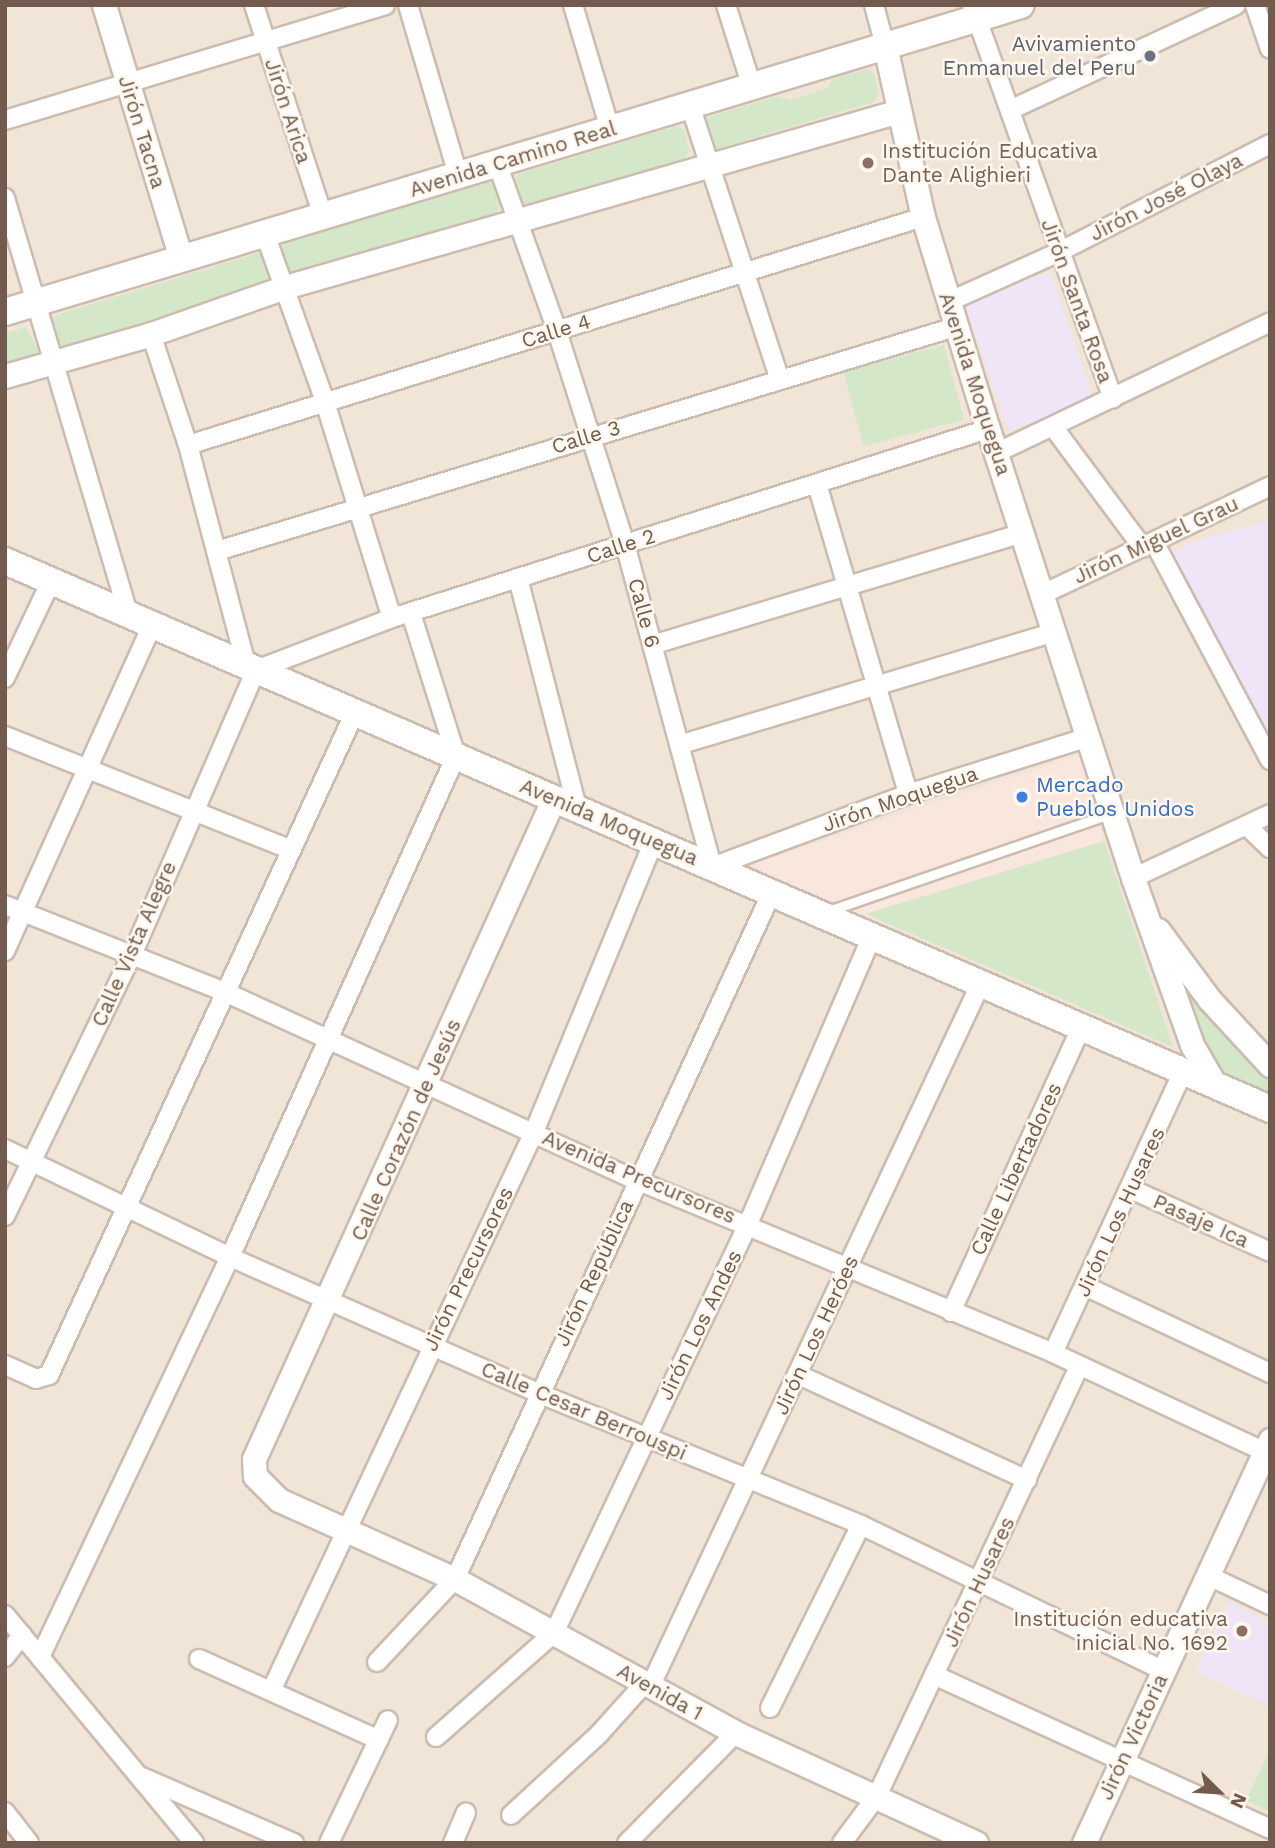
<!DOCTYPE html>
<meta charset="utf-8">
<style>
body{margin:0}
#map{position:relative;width:1275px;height:1848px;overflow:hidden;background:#faf3e8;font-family:"Work Sans",sans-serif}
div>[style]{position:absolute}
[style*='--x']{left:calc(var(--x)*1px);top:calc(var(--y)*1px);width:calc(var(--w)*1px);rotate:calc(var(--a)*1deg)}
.residential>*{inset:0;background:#f1e5d7;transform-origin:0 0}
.commercial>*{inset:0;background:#f9e6dd}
.education>*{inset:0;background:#f0e5f7;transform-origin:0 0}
.green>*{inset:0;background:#d4e7c8;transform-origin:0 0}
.roads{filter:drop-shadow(2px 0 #cbbcaf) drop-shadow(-2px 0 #cbbcaf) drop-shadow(0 2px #cbbcaf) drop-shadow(0 -2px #cbbcaf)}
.service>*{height:9px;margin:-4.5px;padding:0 4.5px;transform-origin:4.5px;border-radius:4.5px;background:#fff}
.minor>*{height:18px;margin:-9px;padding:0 9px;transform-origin:9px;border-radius:9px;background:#fff}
.tertiary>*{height:23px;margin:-11.5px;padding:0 11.5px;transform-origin:11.5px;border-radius:11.5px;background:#fff}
.secondary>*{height:26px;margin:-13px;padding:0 13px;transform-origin:13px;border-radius:13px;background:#fff}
.dots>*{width:19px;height:19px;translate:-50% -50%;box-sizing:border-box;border:4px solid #fdf7ee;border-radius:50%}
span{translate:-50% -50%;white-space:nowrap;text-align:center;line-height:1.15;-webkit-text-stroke:5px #fdf7ee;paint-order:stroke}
.worship-label{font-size:21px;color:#5b616d}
.right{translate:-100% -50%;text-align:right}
.street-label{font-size:21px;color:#725b4e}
.education-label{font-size:21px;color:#785e54}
.left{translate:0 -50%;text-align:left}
.shop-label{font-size:21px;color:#366cbe}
.frame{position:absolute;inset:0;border:7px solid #725b4e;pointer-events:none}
.north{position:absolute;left:1184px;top:1757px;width:70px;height:70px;-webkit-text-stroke:5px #fdf7ee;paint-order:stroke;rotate:114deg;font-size:19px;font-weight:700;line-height:28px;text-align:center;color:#725b4e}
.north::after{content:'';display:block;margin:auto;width:24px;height:32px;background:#725b4e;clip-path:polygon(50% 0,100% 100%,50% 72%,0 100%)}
</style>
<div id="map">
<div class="residential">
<i style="left:5px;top:5px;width:1265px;height:1838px"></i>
</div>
<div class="commercial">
<i style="clip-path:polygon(1081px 754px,1104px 841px,866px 914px,759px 878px,755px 863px)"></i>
</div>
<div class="education">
<i style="left:1050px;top:272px;width:137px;height:91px;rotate:71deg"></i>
<i style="clip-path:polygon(1270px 520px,1270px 745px,1172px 553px,1193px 542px)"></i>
<i style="clip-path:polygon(1228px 1602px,1270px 1622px,1270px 1706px,1196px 1672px)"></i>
</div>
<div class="green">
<i style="clip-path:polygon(867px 69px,874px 73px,879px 93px,874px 102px,717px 149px,710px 145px,703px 125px,709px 117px,777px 96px,792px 100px,828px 88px,832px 79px)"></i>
<i style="clip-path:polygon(677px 126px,684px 130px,689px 151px,684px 159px,527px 206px,520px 202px,513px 182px,519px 174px)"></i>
<i style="clip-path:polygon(488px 181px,495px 185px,500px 206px,495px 214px,294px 275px,287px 271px,280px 251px,286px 243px)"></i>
<i style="clip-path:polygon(258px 253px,265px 257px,270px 277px,265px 286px,64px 347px,57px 342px,50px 323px,56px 315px)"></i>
<i style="clip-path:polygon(26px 327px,38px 350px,32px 359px,5px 367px,5px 333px)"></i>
<i style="left:944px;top:345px;width:77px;height:104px;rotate:75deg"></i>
<i style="clip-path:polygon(1104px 841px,1173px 1047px,866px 914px)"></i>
<i style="clip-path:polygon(1176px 971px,1270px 1074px,1270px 1097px,1210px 1064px)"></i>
<i style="clip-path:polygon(1270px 1750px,1270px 1812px,1246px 1800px)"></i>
</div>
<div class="roads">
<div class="service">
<i style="--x:828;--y:911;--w:300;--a:-19"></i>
</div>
<div class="minor">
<i style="--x:254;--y:5;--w:222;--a:71.9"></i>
<i style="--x:408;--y:5;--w:177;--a:73.6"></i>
<i style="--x:573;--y:5;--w:129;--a:73.4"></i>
<i style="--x:726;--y:5;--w:86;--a:72.4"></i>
<i style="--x:874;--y:5;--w:42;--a:75"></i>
<i style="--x:972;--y:5;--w:418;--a:70.3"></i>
<i style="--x:1255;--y:5;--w:46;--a:71.2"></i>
<i style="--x:690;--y:105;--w:287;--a:71.9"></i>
<i style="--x:1010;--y:110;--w:249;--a:-24.9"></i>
<i style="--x:5;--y:120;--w:397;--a:-16.8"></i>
<i style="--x:497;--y:163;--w:178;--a:70.3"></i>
<i style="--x:557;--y:331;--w:224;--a:72.3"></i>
<i style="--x:625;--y:544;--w:335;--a:74.9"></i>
<i style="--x:712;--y:867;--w:209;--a:-20.4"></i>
<i style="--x:908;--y:794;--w:190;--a:-17.5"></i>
<i style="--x:5;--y:198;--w:434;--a:73.5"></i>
<i style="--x:265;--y:234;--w:178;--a:70.3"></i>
<i style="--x:325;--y:402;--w:226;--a:72.8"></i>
<i style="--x:948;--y:302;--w:122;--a:-24.2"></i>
<i style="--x:1059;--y:252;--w:237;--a:-27.1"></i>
<i style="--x:151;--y:334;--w:117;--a:71.6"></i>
<i style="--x:188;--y:445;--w:228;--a:75.2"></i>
<i style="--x:1054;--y:428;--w:149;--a:53.4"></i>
<i style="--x:188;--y:445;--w:770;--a:-17.23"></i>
<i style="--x:998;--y:452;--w:301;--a:-25.5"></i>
<i style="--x:817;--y:484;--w:323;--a:73.6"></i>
<i style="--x:1154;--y:542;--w:247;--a:62"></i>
<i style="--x:217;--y:551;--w:771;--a:-16.88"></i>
<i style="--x:518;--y:578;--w:237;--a:75.6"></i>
<i style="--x:1043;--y:594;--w:251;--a:-25.4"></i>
<i style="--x:652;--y:645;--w:387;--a:-16.8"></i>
<i style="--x:5;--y:678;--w:107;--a:-64.6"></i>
<i style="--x:5;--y:736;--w:308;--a:21.7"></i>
<i style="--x:682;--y:744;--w:389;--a:-16.7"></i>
<i style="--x:1247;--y:826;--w:32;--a:44"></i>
<i style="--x:1133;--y:878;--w:151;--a:-25"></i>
<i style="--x:5;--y:905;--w:239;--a:21.6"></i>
<i style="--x:227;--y:993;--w:450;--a:24.6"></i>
<i style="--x:636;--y:1180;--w:451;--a:22.5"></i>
<i style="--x:1053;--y:1353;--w:239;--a:25"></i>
<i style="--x:5;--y:951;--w:358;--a:-65.7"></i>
<i style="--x:5;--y:1149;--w:250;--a:25.6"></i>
<i style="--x:230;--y:1257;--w:337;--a:23.8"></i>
<i style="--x:538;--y:1393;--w:349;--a:22.2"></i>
<i style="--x:861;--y:1525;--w:336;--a:25.7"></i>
<i style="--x:1133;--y:1190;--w:150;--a:24.3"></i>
<i style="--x:5;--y:1216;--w:290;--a:-64.1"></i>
<i style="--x:132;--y:955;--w:311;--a:-66.5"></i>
<i style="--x:256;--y:670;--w:146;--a:-20.9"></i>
<i style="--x:392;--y:618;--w:625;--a:-17.59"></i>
<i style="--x:1085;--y:1286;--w:204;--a:25.2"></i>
<i style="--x:951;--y:1312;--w:315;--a:-65.4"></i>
<i style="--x:1053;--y:1353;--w:312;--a:-65.2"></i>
<i style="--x:5;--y:1365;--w:34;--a:24"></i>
<i style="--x:36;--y:1379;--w:14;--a:-17"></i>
<i style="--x:49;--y:1375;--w:730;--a:-65.22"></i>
<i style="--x:799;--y:1375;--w:251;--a:24.7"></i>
<i style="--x:1209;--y:1576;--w:68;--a:25.4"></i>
<i style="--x:5;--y:1615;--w:296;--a:50.3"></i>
<i style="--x:5;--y:1657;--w:28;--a:-52"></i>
<i style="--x:40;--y:1657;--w:443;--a:-64.6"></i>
<i style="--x:230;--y:1257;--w:550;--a:-65.72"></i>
<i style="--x:456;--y:756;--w:150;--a:-107.5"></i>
<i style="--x:199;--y:1659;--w:197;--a:24.2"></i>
<i style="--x:377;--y:1662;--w:114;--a:-46.8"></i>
<i style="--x:455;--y:1579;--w:757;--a:-65.23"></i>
<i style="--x:934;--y:1675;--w:370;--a:24.6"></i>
<i style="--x:650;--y:1687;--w:778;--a:-64.82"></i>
<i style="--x:271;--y:1691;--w:618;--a:-64.8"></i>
<i style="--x:534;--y:1132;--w:315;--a:-67.6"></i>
<i style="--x:770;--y:1708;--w:204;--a:-63.6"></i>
<i style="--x:436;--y:1737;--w:157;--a:-41.4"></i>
<i style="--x:554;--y:1633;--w:453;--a:-64.6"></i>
<i style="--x:748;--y:1224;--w:314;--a:-66.7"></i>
<i style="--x:142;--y:1777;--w:166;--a:23.5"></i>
<i style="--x:5;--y:1812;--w:39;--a:52"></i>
<i style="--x:511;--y:1815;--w:120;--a:-42.6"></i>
<i style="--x:599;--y:1734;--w:67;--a:-48"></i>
<i style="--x:329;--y:1843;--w:136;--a:-64.4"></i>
<i style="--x:453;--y:1843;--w:33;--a:-67"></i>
<i style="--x:627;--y:1843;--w:155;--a:-45.3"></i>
<i style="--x:842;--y:1843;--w:59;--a:-53.3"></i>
<i style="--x:877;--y:1796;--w:474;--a:-64.8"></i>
</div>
<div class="tertiary">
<i style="--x:104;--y:5;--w:265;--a:73.1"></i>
<i style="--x:885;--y:46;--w:175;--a:77.5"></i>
<i style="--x:923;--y:217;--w:222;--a:73"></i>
<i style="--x:988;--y:429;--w:472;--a:72.1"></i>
<i style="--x:1133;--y:878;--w:177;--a:70.5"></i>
<i style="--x:1192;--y:1045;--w:44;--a:59.9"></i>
<i style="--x:5;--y:376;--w:152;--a:-16"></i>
<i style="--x:151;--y:334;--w:142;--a:-19.3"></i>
<i style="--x:285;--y:287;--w:639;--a:-15.99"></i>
<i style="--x:554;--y:798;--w:726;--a:114.41"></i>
<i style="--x:254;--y:1459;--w:17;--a:87"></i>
<i style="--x:255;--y:1476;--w:34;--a:45"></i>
<i style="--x:279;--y:1500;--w:193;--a:24.2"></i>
<i style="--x:455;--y:1579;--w:320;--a:28.7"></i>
<i style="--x:736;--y:1733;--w:264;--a:24.6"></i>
<i style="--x:1158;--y:930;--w:86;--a:53.5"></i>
<i style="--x:1209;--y:999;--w:90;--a:47.3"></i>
<i style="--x:1084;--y:1843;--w:444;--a:-65.2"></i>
</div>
<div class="secondary">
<i style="--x:5;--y:312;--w:1061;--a:-16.81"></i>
<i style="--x:5;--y:561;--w:1379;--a:23.42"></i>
</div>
</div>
<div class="dots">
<i style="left:1150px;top:56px;background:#6b7280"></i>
<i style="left:868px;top:163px;background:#8d6e63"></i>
<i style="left:1022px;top:797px;background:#3f7fe0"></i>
<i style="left:1242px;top:1631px;background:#8d6e63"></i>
</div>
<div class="worship-label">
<span class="right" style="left:1136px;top:56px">Avivamiento<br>Enmanuel del Peru</span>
</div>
<div class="street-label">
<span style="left:288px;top:111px;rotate:72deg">Jirón Arica</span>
<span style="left:142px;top:132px;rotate:73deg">Jirón Tacna</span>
<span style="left:513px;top:159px;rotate:-17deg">Avenida Camino Real</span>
<span style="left:1166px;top:197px;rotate:-27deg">Jirón José Olaya</span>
<span style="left:1077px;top:301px;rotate:70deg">Jirón Santa Rosa</span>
<span style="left:556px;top:331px;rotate:-17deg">Calle 4</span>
<span style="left:975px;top:384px;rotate:72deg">Avenida Moquegua</span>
<span style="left:586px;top:437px;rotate:-17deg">Calle 3</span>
<span style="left:1156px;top:540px;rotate:-25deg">Jirón Miguel Grau</span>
<span style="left:621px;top:546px;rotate:-18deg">Calle 2</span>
<span style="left:644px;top:613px;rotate:75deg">Calle 6</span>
<span style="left:900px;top:799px;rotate:-19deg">Jirón Moquegua</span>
<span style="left:609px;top:822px;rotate:23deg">Avenida Moquegua</span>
<span style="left:134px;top:944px;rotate:-66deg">Calle Vista Alegre</span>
<span style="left:406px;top:1130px;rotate:-66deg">Calle Corazón de Jesús</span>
<span style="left:1016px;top:1169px;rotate:-65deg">Calle Libertadores</span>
<span style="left:639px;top:1177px;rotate:23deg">Avenida Precursores</span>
<span style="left:1120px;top:1212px;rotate:-65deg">Jirón Los Husares</span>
<span style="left:1201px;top:1221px;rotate:24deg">Pasaje Ica</span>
<span style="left:468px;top:1269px;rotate:-64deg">Jirón Precursores</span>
<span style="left:594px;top:1273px;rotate:-65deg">Jirón República</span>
<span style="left:700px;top:1325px;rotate:-64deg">Jirón Los Andes</span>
<span style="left:816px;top:1335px;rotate:-65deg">Jirón Los Heróes</span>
<span style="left:584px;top:1411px;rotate:23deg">Calle Cesar Berrouspi</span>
<span style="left:979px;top:1582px;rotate:-65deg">Jirón Husares</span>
<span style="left:660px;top:1692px;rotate:29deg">Avenida 1</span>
<span style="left:1133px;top:1737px;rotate:-65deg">Jirón Victoria</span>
</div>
<div class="education-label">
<span class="left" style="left:882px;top:163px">Institución Educativa<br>Dante Alighieri</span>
<span class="right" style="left:1228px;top:1631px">Institución educativa<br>inicial No. 1692</span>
</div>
<div class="shop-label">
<span class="left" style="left:1036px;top:797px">Mercado<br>Pueblos Unidos</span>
</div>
<div class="frame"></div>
<div class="north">N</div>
</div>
